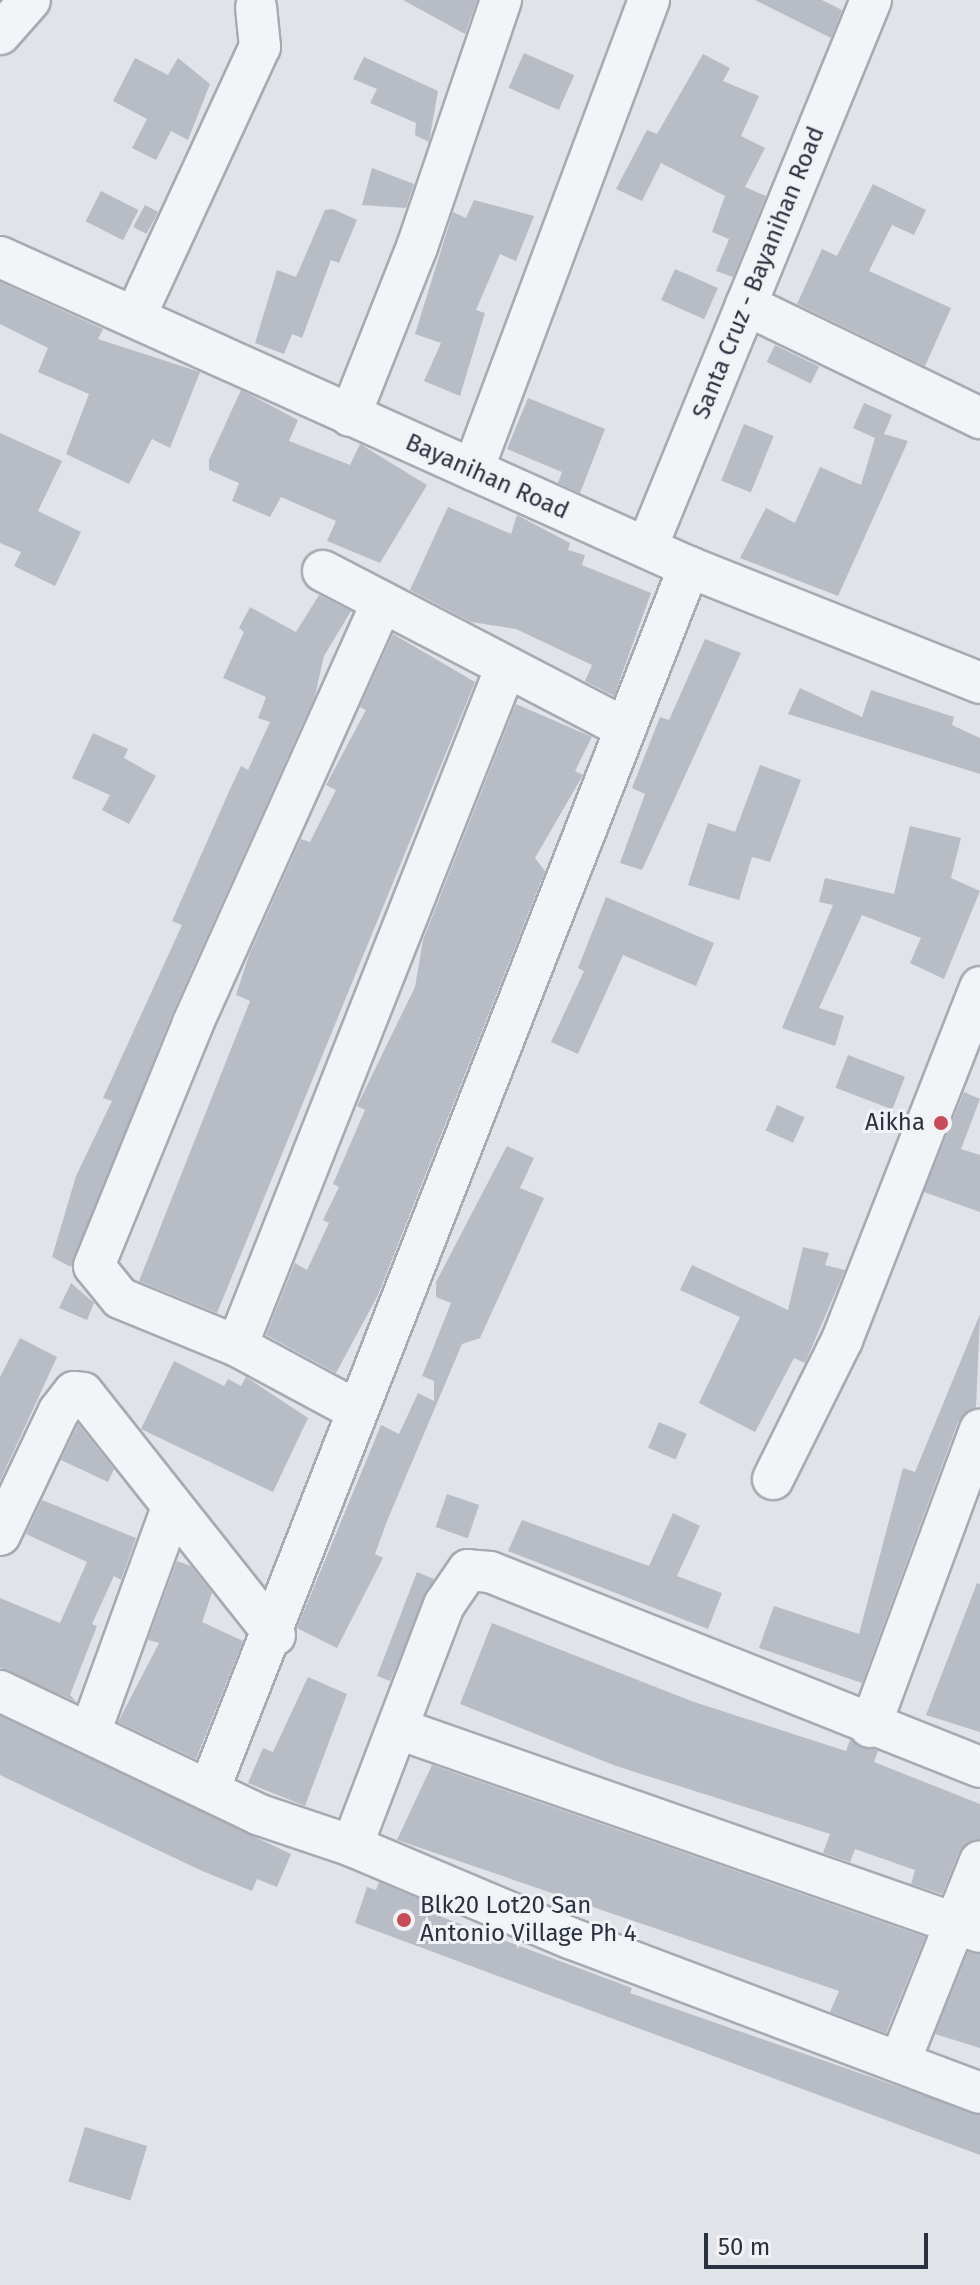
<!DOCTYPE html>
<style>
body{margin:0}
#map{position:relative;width:980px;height:2285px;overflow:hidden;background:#e0e3e8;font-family:"Fira Sans",sans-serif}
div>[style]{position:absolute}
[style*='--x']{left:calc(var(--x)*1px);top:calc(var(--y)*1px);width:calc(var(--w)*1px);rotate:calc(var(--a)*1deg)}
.building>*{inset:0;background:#b8bcc5;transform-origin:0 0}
.roads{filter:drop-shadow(2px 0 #a6aab2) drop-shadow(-2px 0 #a6aab2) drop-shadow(0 2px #a6aab2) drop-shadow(0 -2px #a6aab2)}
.minor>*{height:40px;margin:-20px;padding:0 20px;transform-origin:20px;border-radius:20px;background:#f3f4f7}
.dots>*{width:22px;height:22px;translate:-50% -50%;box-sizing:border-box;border:4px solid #f0f2f6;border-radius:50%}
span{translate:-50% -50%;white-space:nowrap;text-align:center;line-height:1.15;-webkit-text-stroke:6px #f0f2f6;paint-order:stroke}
.street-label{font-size:24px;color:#2a313f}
.poi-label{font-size:24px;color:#2a313f}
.right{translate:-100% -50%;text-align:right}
.left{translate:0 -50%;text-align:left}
.scale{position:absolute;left:704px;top:2233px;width:224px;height:36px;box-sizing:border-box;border:4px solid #2a313f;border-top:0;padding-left:10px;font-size:24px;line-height:28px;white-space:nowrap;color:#2a313f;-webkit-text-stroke:6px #f0f2f6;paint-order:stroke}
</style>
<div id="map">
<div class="building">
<i style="clip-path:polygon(403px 0,477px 0,465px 34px)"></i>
<i style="clip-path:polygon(755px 0,822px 0,842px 10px,831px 38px)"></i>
<i style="left:524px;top:53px;width:55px;height:38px;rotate:24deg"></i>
<i style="clip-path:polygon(703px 54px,730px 68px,723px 81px,759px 96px,741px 136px,765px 148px,745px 187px,766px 196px,733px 277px,716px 271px,729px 239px,712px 232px,725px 196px,661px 163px,642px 201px,616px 189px,647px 130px,657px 134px)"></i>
<i style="clip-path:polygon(364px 57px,438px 91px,429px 142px,415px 135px,416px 123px,370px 103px,377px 89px,353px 79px)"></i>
<i style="clip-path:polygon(135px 58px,168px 75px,178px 58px,210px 84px,188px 140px,171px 131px,156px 160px,132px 148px,147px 119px,113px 101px)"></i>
<i style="clip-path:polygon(372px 168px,414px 184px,406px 208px,362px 205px)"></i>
<i style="clip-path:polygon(873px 184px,926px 210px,914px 235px,892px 225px,869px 271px,951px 308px,925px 366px,797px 304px,822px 249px,837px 256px)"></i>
<i style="left:101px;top:191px;width:42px;height:34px;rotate:27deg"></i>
<i style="clip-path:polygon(474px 200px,534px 216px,516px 261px,500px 254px,476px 310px,485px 313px,460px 396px,424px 381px,441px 343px,415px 334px,453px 212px,466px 218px)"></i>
<i style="left:145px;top:205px;width:15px;height:25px;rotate:28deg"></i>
<i style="clip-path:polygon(333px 209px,357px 220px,339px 263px,331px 260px,302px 338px,292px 334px,284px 354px,255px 343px,277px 270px,296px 277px,325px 210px)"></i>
<i style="left:675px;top:269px;width:47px;height:34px;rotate:24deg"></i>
<i style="clip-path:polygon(0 282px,103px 329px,98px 339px,200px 372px,170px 448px,152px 439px,129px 484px,66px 454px,89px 394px,38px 372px,48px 348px,0 324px)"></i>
<i style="left:775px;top:345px;width:49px;height:19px;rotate:26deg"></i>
<i style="clip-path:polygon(241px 390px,298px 420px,289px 441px,350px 465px,360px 444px,427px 485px,380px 563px,327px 541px,336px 521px,281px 497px,270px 517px,232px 501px,239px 483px,209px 470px,209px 460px)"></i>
<i style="clip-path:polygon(528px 398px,605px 429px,580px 493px,558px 483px,562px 472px,507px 449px)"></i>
<i style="clip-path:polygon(864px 403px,892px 415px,884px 434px,908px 441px,838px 596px,740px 558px,766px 508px,795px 523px,820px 467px,861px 485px,875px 438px,853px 428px)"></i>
<i style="left:744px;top:424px;width:32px;height:61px;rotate:22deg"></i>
<i style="clip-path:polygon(0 433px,62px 461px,38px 511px,81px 532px,55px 586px,14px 566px,21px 552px,0 543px)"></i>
<i style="clip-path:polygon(448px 507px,511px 534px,517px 515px,570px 543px,568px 550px,585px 555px,582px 565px,651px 593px,614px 696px,585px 681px,592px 665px,516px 629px,471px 622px,410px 590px)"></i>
<i style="clip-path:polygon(319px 595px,351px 611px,324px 656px,315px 696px,172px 1014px,71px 1267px,52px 1257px,76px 1176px,112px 1101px,103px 1098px,182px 925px,172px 921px,231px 787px,241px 766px,248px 770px,270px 722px,258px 718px,266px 697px,223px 678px,244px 632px,239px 628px,250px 607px,296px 632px)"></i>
<i style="clip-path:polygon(393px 634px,475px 682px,217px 1313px,139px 1281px,250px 1001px,236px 995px,249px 955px,301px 839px,310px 842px,336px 790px,326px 785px,366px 710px,360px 707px)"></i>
<i style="clip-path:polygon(705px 639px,741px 653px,642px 870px,620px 863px,645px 794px,632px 788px,660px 717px,669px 720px)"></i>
<i style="clip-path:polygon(800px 688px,862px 717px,871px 690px,954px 717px,952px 725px,980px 738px,980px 774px,788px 714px)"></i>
<i style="clip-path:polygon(516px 704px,592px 737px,575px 771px,583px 775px,535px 858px,545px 871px,378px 1295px,336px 1373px,266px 1335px,295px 1263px,307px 1270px,329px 1223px,323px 1220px,339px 1187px,333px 1184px,365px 1110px,357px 1106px,415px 987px,423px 940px)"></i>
<i style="clip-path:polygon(93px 733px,128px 749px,124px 758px,156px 776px,129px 824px,102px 810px,110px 795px,72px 778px)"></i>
<i style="clip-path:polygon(760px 765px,801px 780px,770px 862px,752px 857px,739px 900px,688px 885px,708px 823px,735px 832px)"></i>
<i style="clip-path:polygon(910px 826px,961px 838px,951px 878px,980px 891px,944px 979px,910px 963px,921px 938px,862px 915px,819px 1008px,844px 1016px,835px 1046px,782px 1028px,833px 905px,819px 902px,825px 878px,894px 894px)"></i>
<i style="clip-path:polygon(606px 897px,714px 943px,696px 986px,623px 955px,578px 1054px,551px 1042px,584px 971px,578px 968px)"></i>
<i style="left:848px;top:1055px;width:61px;height:35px;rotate:21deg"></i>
<i style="clip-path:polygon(964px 1092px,980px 1099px,961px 1149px,980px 1155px,980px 1212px,924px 1192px)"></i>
<i style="left:777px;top:1105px;width:30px;height:28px;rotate:24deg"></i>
<i style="clip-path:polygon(507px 1146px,534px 1158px,520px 1188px,544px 1198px,480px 1338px,462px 1344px,387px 1521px,375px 1554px,383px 1558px,337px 1648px,297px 1628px,381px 1425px,399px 1434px,418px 1393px,434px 1401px,434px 1381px,422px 1376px,451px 1303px,436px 1297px,436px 1282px)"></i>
<i style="clip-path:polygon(803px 1247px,829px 1253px,825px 1265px,845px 1270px,805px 1363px,794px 1358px,755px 1432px,699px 1403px,740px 1317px,680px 1290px,692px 1265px,788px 1310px)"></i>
<i style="clip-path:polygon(71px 1283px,94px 1303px,87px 1320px,59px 1308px)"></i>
<i style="clip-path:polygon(980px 1314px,976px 1407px,958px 1422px,862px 1683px,759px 1648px,774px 1606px,859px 1634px,903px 1468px,915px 1472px)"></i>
<i style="clip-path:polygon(20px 1338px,57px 1357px,0 1481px,0 1377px)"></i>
<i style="clip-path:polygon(174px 1361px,224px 1386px,228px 1379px,241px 1386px,246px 1377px,308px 1418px,273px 1492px,141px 1429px)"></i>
<i style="left:659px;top:1422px;width:30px;height:28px;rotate:23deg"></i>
<i style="clip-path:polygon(78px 1424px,114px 1469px,108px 1482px,61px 1460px)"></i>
<i style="left:447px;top:1494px;width:34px;height:35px;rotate:19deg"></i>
<i style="clip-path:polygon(42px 1500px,136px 1538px,121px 1580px,114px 1576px,92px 1624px,97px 1626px,70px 1695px,77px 1702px,0 1668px,0 1598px,60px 1623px,87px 1562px,26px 1534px)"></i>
<i style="clip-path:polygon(673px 1513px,700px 1526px,677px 1576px,722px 1593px,708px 1629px,508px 1551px,522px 1520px,649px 1566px)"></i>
<i style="clip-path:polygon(177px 1561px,191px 1566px,212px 1593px,202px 1622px,243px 1641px,196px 1759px,118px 1722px,159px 1643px,148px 1640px)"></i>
<i style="clip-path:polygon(417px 1572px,434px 1579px,390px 1681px,377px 1676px)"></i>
<i style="clip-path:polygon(977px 1583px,980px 1584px,980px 1732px,926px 1715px)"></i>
<i style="clip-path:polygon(492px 1623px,694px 1702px,846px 1751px,850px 1740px,878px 1751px,874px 1762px,980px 1804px,980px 1839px,959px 1852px,942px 1894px,911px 1884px,915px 1870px,855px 1849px,850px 1862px,823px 1853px,830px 1834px,616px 1766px,460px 1704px)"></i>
<i style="clip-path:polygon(308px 1677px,347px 1694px,305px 1806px,248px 1783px,263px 1748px,273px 1752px)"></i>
<i style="clip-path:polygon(0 1716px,291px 1854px,277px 1887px,257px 1879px,252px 1891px,202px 1871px,0 1775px)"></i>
<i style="clip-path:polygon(432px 1765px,925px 1937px,886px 2033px,830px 2012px,839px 1991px,397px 1840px)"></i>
<i style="clip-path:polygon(379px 1882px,426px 1902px,423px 1910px,632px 1988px,630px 1993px,980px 2115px,980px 2155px,355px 1923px,367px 1887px,376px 1890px)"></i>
<i style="clip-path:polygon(968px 1952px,980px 1954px,980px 2048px,935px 2034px)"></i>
<i style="left:85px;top:2127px;width:65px;height:57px;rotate:17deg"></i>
</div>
<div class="roads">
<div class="minor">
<i style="--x:0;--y:34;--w:45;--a:-48.6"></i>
<i style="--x:0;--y:257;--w:756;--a:24.22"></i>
<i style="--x:689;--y:567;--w:313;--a:21.7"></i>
<i style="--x:746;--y:305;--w:260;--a:25.8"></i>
<i style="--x:135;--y:317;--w:298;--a:-65.2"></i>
<i style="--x:260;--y:47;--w:40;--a:-95.7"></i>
<i style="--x:350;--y:416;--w:182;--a:-68.4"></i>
<i style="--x:417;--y:247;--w:261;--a:-71.2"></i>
<i style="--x:473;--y:470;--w:502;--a:-69.47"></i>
<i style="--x:647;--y:547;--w:591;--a:-67.73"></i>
<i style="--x:323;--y:571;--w:338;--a:27.5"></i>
<i style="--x:237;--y:1346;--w:730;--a:-68.39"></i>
<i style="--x:354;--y:1409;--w:133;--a:-151.7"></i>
<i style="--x:237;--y:1346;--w:126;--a:-157.7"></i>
<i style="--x:120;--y:1298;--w:41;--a:-129.1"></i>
<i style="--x:94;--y:1266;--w:262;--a:-67.8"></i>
<i style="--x:193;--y:1023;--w:461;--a:-65.8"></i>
<i style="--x:773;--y:1479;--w:155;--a:-63.6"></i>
<i style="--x:842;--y:1340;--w:379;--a:-68.6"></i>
<i style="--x:0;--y:1535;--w:137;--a:-64.6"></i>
<i style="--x:59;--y:1411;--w:24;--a:-52"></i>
<i style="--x:74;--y:1392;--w:9;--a:6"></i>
<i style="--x:83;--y:1393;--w:309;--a:51.6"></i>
<i style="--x:0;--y:1691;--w:288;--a:25.5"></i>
<i style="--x:260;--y:1815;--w:97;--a:18.6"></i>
<i style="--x:870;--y:1727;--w:317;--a:-69.7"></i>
<i style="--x:399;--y:1729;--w:615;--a:19.26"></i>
<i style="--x:91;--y:1730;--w:237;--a:-70"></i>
<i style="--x:980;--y:1767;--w:527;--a:-158.3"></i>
<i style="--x:490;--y:1572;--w:22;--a:-175"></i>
<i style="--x:468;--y:1570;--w:42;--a:124.4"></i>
<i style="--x:444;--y:1605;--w:258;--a:110.9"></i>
<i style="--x:352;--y:1846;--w:237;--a:22.9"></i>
<i style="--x:570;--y:1938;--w:438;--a:20.7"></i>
<i style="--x:209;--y:1790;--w:1314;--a:-68.57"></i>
<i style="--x:900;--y:2061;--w:215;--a:-68.2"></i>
</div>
</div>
<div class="dots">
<i style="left:941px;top:1123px;background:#c64c5c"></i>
<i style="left:404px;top:1920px;background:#c64c5c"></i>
</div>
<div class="street-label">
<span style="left:759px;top:273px;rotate:-68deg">Santa Cruz - Bayanihan Road</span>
<span style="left:487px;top:477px;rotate:24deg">Bayanihan Road</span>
</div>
<div class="poi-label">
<span class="right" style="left:925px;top:1123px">Aikha</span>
<span class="left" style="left:420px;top:1920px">Blk20 Lot20 San<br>Antonio Village Ph 4</span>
</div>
<div class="scale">50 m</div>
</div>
